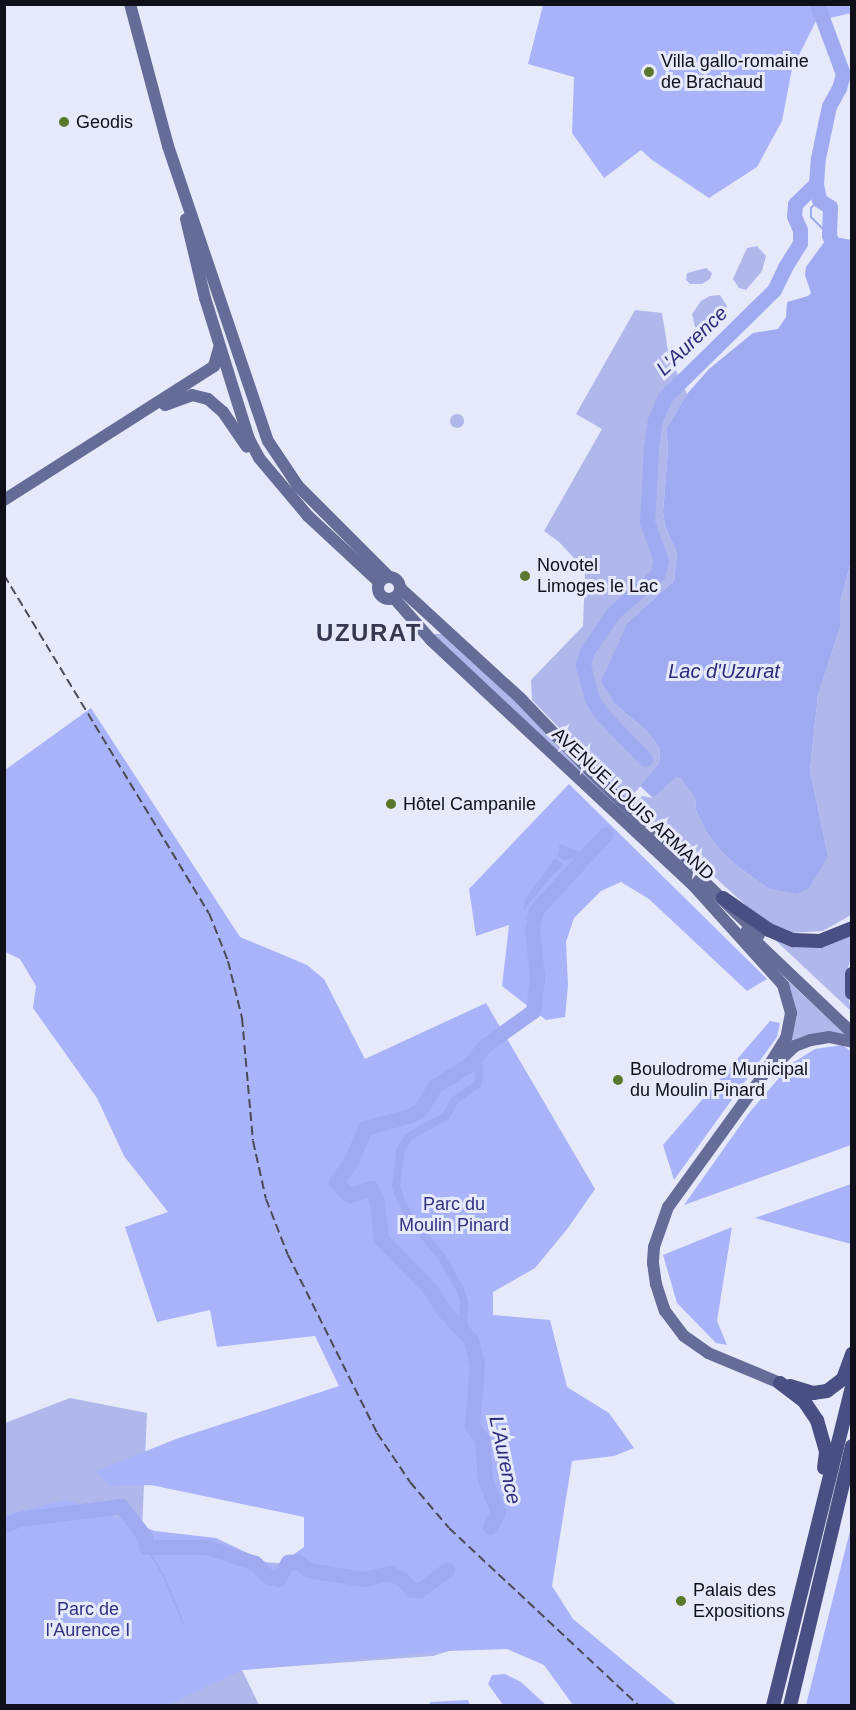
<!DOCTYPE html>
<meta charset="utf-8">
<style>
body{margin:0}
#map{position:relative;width:856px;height:1710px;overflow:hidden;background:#e6e9fa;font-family:Arial,sans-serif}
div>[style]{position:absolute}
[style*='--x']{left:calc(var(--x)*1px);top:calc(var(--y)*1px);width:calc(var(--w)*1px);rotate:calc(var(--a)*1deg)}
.green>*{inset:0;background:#afb7eb}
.round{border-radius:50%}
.forest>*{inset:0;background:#a9b3f9}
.water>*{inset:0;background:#a0aaf0}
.stream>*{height:2px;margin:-1px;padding:0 1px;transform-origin:1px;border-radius:1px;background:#a0aaf0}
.canal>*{height:8px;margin:-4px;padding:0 4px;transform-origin:4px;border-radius:4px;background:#a0aaf0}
.river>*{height:15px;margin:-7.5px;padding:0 7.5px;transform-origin:7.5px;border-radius:7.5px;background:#a0aaf0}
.secondary>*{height:12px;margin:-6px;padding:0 6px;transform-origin:6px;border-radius:6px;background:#666c98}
.secondary>.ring{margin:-6px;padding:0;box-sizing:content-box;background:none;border:12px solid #666c98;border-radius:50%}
.primary>*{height:14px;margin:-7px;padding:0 7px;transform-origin:7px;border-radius:7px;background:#494f83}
.rail>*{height:2px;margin-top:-1px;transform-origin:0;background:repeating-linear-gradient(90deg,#494b56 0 9px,transparent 0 13.5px)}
.dots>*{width:16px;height:16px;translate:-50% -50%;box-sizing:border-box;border:3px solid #e6e9fa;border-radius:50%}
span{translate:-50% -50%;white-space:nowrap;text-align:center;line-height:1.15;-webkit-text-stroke:6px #e6e9fa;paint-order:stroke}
.poi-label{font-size:18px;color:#0f1019}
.left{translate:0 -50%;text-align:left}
.street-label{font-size:18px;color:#0f1019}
.park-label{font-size:18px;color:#323383}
.water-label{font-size:20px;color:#2e2d7c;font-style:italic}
.district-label{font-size:24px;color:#35384e;font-weight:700;letter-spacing:1.5px}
.frame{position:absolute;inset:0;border:6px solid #0f1019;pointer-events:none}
</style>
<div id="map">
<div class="green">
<i style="clip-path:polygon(757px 246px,766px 256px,762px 271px,746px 290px,739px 288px,733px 279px,747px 248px)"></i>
<i style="clip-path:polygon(706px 268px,712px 273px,710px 279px,702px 284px,690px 284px,686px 280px,687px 273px)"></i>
<i style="clip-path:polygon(720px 295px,727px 306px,707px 329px,701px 330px,695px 327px,692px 314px,701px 301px,710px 296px)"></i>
<i style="clip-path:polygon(635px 310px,662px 313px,669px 356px,687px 394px,666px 429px,668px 449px,663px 512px,665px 526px,677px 553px,674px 581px,628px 622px,615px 704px,648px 732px,660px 749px,659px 763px,629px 800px,532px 700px,531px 680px,583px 626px,585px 570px,559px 542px,544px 531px,602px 429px,576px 414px)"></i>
<i class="round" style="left:450px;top:414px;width:14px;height:14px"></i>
<i style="clip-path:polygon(851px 562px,851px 915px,823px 931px,789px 933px,762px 920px,634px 804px,642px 796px,653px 798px,676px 776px,681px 779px,695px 798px,696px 810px,707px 833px,721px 851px,737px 866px,768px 888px,828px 856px,810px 770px,818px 695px,840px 628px,840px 603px)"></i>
<i style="clip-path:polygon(429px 634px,447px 634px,747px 930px)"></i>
<i style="clip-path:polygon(851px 931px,851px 958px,845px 979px,851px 1011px,773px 938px,792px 944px)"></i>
<i style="clip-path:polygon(773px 967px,847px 1036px,785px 1049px,794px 1025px)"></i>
<i style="clip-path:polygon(70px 1398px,147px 1413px,141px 1555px,432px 1572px,531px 1625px,433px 1656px,242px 1670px,259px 1705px,5px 1706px,5px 1423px)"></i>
</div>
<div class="forest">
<i style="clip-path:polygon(543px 5px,851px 4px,852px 13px,816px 21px,792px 69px,782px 121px,757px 167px,709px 198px,652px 160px,641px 150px,604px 178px,572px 133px,574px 77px,528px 64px)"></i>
<i style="clip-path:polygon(91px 708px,240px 937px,307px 965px,324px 979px,365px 1059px,486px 1003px,595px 1189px,568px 1228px,535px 1268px,493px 1292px,493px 1315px,550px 1320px,567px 1387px,609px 1413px,634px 1448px,614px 1456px,572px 1461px,552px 1586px,573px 1619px,677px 1705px,573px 1705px,544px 1665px,507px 1649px,448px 1651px,242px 1670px,168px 1705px,5px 1705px,5px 1515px,66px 1500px,155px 1531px,216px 1538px,276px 1567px,304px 1547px,304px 1517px,151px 1485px,110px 1486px,96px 1471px,176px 1439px,339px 1386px,315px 1336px,217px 1347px,210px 1310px,157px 1322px,125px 1227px,168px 1212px,124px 1156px,97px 1098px,33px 1008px,36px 986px,20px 959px,5px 952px,5px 770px)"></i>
<i style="clip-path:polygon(569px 784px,767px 979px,747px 991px,649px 899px,621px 882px,601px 891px,574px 918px,566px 942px,568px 985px,565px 1017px,546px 1020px,502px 986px,509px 925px,476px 936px,469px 889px)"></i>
<i style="clip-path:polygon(770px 1021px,780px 1023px,777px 1037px,674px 1180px,663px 1145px)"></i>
<i style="clip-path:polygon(842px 1045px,851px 1051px,851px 1145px,684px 1205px,749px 1113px,791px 1064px,815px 1049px)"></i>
<i style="clip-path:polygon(851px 1184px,851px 1244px,755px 1218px)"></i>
<i style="clip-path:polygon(732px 1227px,717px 1321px,727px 1345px,716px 1343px,677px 1303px,663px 1255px)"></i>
<i style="clip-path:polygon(851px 1527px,851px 1705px,806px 1705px)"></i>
<i style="clip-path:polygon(505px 1674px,521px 1682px,546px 1705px,503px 1705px,488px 1684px,492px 1675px)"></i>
<i style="clip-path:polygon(468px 1700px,470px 1705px,429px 1705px,430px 1702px)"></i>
</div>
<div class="water">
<i style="clip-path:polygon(835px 237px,851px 240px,851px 562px,840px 603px,840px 628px,818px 695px,810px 770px,828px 856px,809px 888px,797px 894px,768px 888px,737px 866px,721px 851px,707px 833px,696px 810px,695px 798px,681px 779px,676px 777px,653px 798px,640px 786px,659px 763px,660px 749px,648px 732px,615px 704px,601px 681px,628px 622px,674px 581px,677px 553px,665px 526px,663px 512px,668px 449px,666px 429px,687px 394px,709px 369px,753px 333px,778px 329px,786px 317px,787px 302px,808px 296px,811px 293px,805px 275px,806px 267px,825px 241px)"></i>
<i style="clip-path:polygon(560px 844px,581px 852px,574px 859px,563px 860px,557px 856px)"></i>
<i style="clip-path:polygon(555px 858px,564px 865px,548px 880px,524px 911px,525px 899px)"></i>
</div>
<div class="stream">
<i style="--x:819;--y:200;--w:11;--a:135"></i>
<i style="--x:811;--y:208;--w:9;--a:90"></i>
<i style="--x:811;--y:217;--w:25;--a:45"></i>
<i style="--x:146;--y:1547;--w:32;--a:58"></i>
<i style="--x:163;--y:1574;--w:53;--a:67.8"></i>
</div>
<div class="canal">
<i style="--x:400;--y:1199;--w:14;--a:-107"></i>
<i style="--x:396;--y:1186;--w:35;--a:-83"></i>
<i style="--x:400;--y:1151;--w:16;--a:-60"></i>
<i style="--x:408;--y:1137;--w:43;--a:-28.9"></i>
<i style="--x:446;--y:1116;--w:18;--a:-61"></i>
<i style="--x:455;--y:1100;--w:28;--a:-35"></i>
<i style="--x:478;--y:1084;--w:16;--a:-86"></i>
<i style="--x:479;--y:1068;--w:10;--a:-156"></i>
<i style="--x:403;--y:1205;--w:16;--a:63"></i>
<i style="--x:410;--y:1219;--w:48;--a:50"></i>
<i style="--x:441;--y:1256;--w:38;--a:60"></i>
<i style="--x:460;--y:1289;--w:13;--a:72"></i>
<i style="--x:464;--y:1301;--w:30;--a:92"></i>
</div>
<div class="river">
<i style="--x:816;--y:184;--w:16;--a:79"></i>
<i style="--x:819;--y:200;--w:13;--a:32"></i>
<i style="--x:830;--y:207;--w:28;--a:92"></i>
<i style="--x:829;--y:235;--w:23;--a:70"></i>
<i style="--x:645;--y:759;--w:65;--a:-133.8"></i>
<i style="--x:600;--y:712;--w:15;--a:-122"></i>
<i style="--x:592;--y:699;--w:35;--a:-105"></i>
<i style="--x:583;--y:665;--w:15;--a:-74"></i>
<i style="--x:587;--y:651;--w:46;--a:-55.6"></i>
<i style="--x:613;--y:613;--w:58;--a:-40.8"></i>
<i style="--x:657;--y:575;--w:15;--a:-74"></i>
<i style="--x:661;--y:561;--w:41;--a:-109.7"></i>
<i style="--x:647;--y:522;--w:75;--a:-86.9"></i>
<i style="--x:651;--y:447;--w:27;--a:-82"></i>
<i style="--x:655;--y:420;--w:25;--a:-67"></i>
<i style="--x:665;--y:397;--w:153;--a:-44.5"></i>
<i style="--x:774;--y:290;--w:25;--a:-64"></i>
<i style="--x:785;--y:267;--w:28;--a:-58"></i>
<i style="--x:800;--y:243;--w:13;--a:-90"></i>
<i style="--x:800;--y:230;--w:15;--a:-113"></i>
<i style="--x:794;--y:216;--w:12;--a:-85"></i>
<i style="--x:795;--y:204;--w:29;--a:-44"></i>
<i style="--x:816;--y:184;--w:26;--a:-86"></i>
<i style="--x:818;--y:158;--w:53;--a:-78.1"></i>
<i style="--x:829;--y:106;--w:21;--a:-61"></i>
<i style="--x:839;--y:88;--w:15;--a:-74"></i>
<i style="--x:843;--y:74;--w:75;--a:-110.4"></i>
<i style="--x:4;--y:1525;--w:17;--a:-21"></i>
<i style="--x:20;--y:1519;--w:102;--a:-7.3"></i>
<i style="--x:121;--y:1506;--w:39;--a:52"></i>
<i style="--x:145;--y:1537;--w:10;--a:84"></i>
<i style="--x:146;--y:1547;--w:61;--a:0"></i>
<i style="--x:207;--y:1547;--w:51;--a:18.4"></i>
<i style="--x:255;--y:1563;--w:18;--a:47"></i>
<i style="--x:267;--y:1576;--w:11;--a:15"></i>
<i style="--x:278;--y:1579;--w:20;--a:-60"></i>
<i style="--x:288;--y:1562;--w:9;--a:-6"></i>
<i style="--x:297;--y:1561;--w:14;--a:39"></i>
<i style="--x:308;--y:1570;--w:58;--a:9"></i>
<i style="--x:365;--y:1579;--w:25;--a:-14"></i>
<i style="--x:389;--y:1573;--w:13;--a:23"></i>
<i style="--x:401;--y:1578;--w:16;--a:47"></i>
<i style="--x:412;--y:1590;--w:8;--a:0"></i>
<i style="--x:420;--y:1590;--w:34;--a:-37"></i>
<i style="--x:490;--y:1527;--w:17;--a:-62"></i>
<i style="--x:498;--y:1512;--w:35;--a:-112"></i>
<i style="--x:485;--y:1480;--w:41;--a:-94.2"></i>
<i style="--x:482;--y:1439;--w:16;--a:-128"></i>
<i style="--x:472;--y:1426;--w:61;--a:-85.3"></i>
<i style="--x:477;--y:1365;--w:26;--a:-103"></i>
<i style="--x:471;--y:1340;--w:40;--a:-133"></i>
<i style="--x:444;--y:1311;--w:26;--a:-122"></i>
<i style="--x:430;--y:1289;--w:70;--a:-134.4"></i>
<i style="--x:381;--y:1239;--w:37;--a:-96"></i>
<i style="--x:377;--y:1202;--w:15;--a:-113"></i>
<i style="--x:371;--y:1188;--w:23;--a:162"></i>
<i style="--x:349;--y:1195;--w:18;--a:-135"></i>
<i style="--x:336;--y:1182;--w:26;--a:-54"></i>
<i style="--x:351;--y:1161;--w:36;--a:-67"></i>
<i style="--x:365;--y:1128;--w:46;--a:-15.3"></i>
<i style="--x:409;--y:1116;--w:13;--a:-29"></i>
<i style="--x:420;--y:1110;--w:28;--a:-58"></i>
<i style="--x:435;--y:1086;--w:41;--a:-32.2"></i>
<i style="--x:470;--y:1064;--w:23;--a:-52"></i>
<i style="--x:484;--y:1046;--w:60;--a:-35.5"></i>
<i style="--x:533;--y:1011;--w:34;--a:-83"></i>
<i style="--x:537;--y:977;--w:48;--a:-95.9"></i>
<i style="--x:532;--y:929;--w:19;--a:-78"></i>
<i style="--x:536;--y:910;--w:103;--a:-47.4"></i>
</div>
<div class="secondary">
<i style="--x:130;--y:4;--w:147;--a:75"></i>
<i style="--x:168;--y:146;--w:311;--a:71.3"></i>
<i style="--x:268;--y:441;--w:54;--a:56.3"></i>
<i style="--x:298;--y:486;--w:129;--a:45"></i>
<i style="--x:186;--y:219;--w:81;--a:76.5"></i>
<i style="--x:205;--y:298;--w:148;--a:72.7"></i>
<i style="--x:249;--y:439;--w:21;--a:62"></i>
<i style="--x:259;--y:458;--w:76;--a:49.8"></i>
<i style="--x:308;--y:516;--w:97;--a:42.9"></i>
<i style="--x:165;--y:405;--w:29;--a:-20"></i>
<i style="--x:192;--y:395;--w:16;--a:14"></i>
<i style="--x:208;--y:399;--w:20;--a:41"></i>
<i style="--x:223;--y:412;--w:42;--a:55.6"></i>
<i style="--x:4;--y:500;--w:249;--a:-32.5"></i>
<i style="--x:214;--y:366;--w:19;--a:-74"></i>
<i class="ring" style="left:378px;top:577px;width:10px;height:10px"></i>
<i style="--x:400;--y:588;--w:164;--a:42.5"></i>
<i style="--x:521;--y:699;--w:101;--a:46.2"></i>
<i style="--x:591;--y:772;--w:234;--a:44.1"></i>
<i style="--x:394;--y:598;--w:56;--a:48.6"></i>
<i style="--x:431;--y:640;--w:364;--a:43.1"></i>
<i style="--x:693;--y:885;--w:135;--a:48"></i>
<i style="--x:783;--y:985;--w:29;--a:74"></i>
<i style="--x:791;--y:1013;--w:25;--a:101"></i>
<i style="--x:786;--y:1038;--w:49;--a:121.8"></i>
<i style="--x:760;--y:1080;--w:157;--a:125.9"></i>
<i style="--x:668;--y:1207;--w:42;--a:109.3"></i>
<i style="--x:654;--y:1247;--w:16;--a:94"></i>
<i style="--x:653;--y:1263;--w:21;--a:82"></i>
<i style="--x:656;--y:1284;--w:28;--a:72"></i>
<i style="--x:665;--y:1311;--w:31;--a:53"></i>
<i style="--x:684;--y:1336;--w:29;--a:35"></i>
<i style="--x:708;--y:1353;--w:78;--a:22.6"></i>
<i style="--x:746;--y:932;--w:146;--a:43.6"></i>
<i style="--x:774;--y:1066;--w:29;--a:-44"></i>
<i style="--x:795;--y:1046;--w:17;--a:-21"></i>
<i style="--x:811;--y:1040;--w:18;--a:-9"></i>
<i style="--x:829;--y:1037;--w:24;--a:12"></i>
</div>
<div class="primary">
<i style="--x:723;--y:898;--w:56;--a:34.8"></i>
<i style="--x:769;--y:930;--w:26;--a:23"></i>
<i style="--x:793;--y:940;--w:27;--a:2"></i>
<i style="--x:820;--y:941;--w:35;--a:-22"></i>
<i style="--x:852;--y:974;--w:19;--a:90"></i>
<i style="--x:780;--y:1383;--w:30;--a:37"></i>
<i style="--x:804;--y:1401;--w:23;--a:56"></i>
<i style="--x:817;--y:1420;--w:33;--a:74"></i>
<i style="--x:826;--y:1452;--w:16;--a:97"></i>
<i style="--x:790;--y:1386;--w:24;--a:17"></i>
<i style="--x:813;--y:1393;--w:14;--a:-8"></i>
<i style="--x:827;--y:1391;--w:20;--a:-37"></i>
<i style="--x:843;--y:1379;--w:27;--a:-70"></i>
<i style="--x:773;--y:1706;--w:330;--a:-76.1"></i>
<i style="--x:790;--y:1706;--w:267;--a:-76.6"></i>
</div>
<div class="rail">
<i style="--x:4;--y:575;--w:395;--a:58.8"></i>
<i style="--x:209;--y:913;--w:52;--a:68.4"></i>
<i style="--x:228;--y:961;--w:59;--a:76.2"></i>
<i style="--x:242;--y:1018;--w:123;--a:84.9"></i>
<i style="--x:253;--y:1141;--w:59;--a:77.4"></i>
<i style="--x:266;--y:1199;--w:60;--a:68.6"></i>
<i style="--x:288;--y:1255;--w:199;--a:63.4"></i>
<i style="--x:377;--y:1433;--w:59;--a:56"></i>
<i style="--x:410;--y:1482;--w:60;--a:49.7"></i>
<i style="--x:449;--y:1528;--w:260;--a:43.1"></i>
</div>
<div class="dots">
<i style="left:649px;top:72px;background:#5a772c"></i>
<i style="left:64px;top:122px;background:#5a772c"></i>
<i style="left:525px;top:576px;background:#5a772c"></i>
<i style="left:391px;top:804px;background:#5a772c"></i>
<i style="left:618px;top:1080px;background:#5a772c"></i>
<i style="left:681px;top:1601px;background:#5a772c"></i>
</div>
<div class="poi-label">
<span class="left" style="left:661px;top:72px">Villa gallo-romaine<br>de Brachaud</span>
<span class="left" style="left:76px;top:122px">Geodis</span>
<span class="left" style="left:537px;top:576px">Novotel<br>Limoges le Lac</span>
<span class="left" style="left:403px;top:804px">Hôtel Campanile</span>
<span class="left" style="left:630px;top:1080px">Boulodrome Municipal<br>du Moulin Pinard</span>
<span class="left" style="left:693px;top:1601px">Palais des<br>Expositions</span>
</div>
<div class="street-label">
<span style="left:633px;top:804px;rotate:43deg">AVENUE LOUIS ARMAND</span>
</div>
<div class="park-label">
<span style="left:454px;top:1215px">Parc du<br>Moulin Pinard</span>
<span style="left:88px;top:1620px">Parc de<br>l'Aurence I</span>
</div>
<div class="water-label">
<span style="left:692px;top:341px;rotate:-44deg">L'Aurence</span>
<span style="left:724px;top:671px">Lac d'Uzurat</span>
<span style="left:505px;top:1460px;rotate:78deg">L'Aurence</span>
</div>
<div class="district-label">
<span style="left:369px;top:633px">UZURAT</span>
</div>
<div class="frame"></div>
</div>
